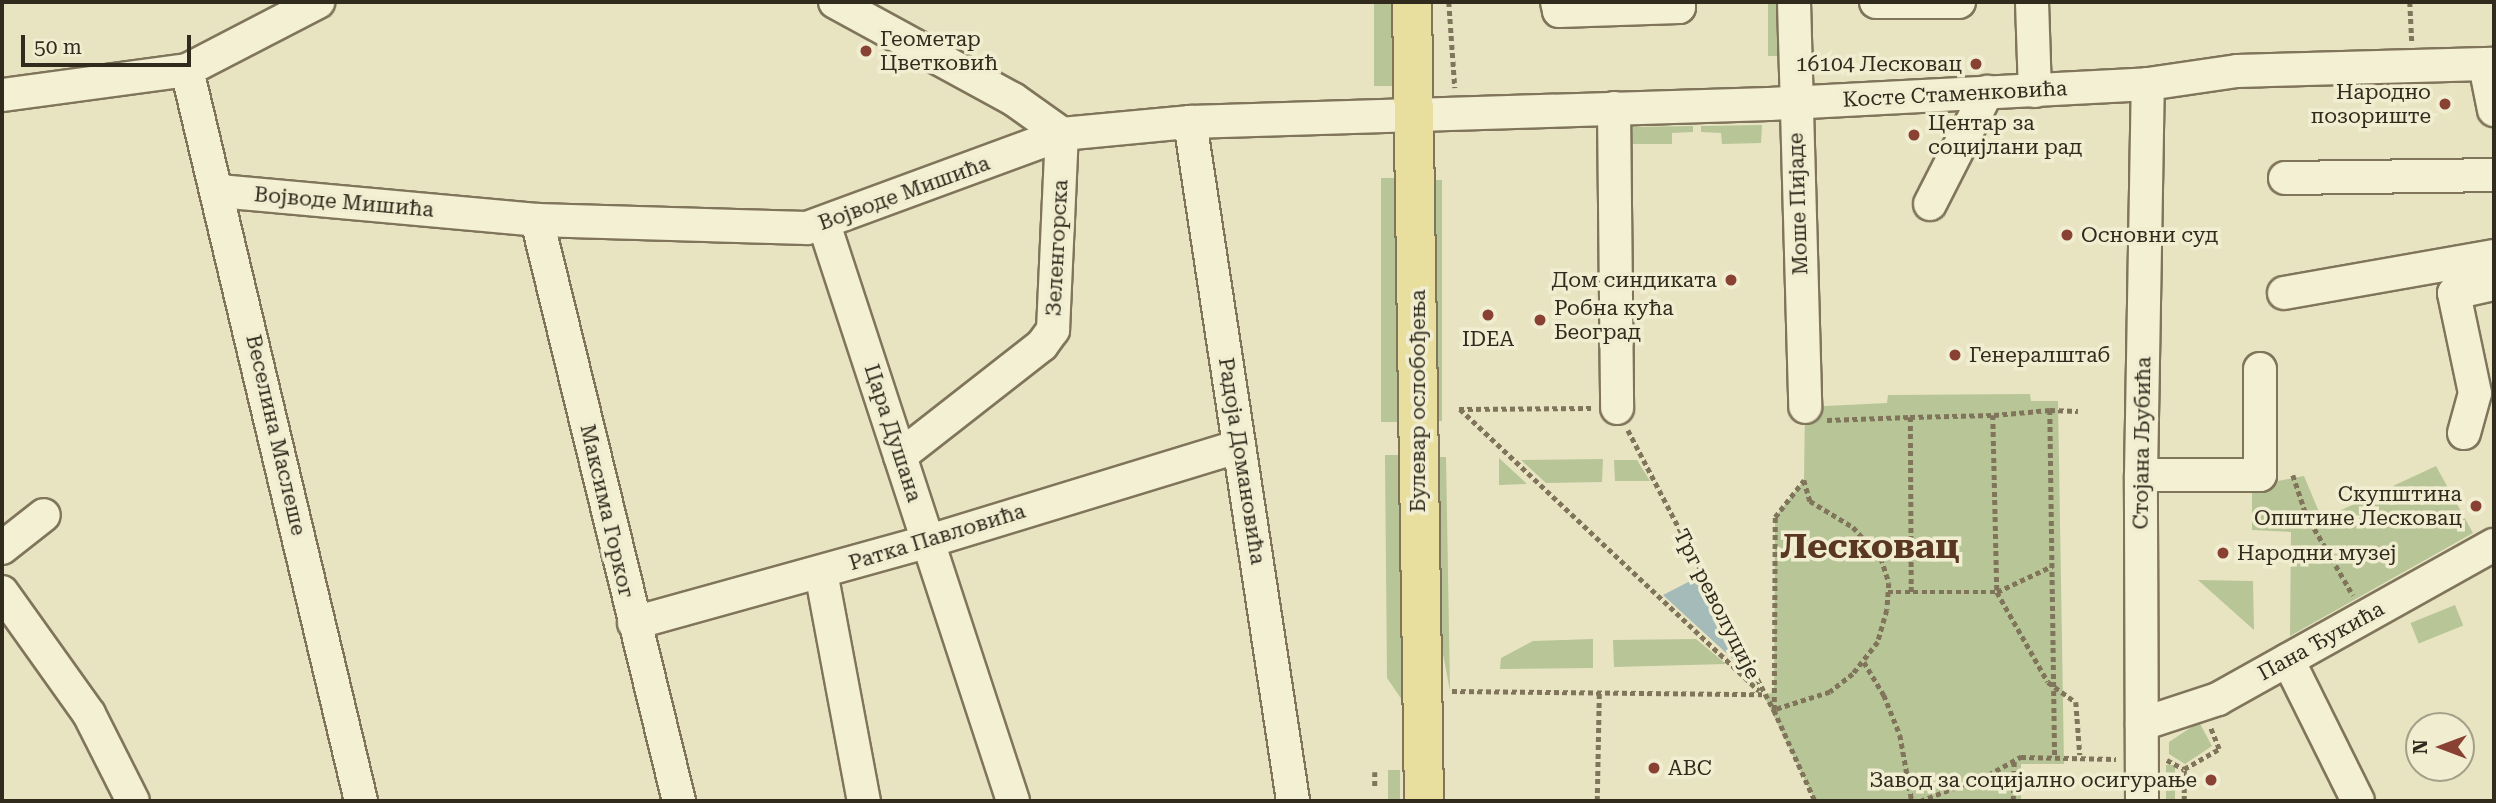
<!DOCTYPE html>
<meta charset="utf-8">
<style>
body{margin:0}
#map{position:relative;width:2496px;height:803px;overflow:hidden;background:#e8e4c2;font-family:"Roboto Serif",serif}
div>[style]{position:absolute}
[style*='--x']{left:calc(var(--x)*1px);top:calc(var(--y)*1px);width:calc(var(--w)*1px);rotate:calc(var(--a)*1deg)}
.green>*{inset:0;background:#b7c597;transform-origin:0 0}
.water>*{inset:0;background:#a4bbb9}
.path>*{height:4.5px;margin-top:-2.25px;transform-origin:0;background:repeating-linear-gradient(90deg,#80755b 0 5px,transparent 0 8.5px)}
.roads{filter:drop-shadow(2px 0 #80755b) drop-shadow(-2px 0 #80755b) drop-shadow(0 2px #80755b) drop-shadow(0 -2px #80755b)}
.minor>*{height:32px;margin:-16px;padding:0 16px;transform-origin:16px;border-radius:16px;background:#f4f0d4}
.major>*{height:38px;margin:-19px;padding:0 19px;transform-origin:19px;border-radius:19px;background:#e8de9d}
.dots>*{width:19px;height:19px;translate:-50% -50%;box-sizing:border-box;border:4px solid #f0edd0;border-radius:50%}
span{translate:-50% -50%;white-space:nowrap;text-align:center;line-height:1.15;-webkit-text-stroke:7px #f0edd0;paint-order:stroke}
.poi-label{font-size:21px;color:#312b1e}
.left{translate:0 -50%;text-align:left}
.right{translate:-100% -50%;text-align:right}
.street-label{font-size:21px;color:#312b1e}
.town-label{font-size:35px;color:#593722;font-weight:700}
.frame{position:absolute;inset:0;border:4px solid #312b1e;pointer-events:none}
.north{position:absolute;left:2405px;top:712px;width:70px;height:70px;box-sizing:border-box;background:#f0edd0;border:2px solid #a49f89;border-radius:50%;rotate:270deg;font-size:19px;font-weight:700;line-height:28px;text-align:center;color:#312b1e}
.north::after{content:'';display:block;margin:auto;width:24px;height:32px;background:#884132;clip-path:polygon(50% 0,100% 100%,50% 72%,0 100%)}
.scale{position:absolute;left:21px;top:35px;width:170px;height:32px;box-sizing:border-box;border:4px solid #312b1e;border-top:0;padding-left:9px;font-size:21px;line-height:24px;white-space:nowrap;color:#312b1e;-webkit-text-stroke:5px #f0edd0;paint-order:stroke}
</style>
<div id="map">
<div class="green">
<i style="left:1374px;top:2px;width:30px;height:84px"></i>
<i style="left:1768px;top:2px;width:21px;height:54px"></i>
<i style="clip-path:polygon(1762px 125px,1761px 143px,1722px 144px,1721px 133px,1701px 132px,1701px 126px)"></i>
<i style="clip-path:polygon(1693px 126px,1693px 132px,1672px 133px,1672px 144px,1631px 144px,1631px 127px)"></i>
<i style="left:1381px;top:178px;width:25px;height:244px"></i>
<i style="left:1432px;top:180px;width:10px;height:241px"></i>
<i style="clip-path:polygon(2030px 394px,2031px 401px,2058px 401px,2064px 764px,2021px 764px,2021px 801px,1815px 801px,1763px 694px,1774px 693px,1775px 517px,1804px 480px,1805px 407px,1887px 403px,1888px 395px)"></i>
<i style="clip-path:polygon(1385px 455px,1409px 455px,1411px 713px,1387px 678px)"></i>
<i style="clip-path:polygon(1435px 457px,1446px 457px,1450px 691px,1437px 622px)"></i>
<i style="clip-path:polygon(1499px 458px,1527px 484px,1499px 485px)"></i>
<i style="clip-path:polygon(1603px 459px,1602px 482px,1546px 483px,1521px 460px)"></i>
<i style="clip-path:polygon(1614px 460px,1637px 460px,1650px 481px,1615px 481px)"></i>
<i style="clip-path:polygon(2436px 466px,2473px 533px,2290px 636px,2291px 532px,2252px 530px,2252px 486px,2304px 476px,2322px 519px)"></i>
<i style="clip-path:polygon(2198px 580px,2253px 581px,2254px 630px)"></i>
<i style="left:2455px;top:605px;width:22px;height:48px;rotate:68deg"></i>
<i style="clip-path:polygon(1593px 639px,1593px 668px,1500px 669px,1501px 658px,1533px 641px)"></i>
<i style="clip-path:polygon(1696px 639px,1726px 664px,1614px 667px,1613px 640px)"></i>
<i style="clip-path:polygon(2199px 722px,2212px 746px,2185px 764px,2169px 754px,2169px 742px)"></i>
<i style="left:2166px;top:765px;width:9px;height:36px"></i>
<i style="left:1388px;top:770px;width:12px;height:31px"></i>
</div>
<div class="water">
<i style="clip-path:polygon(1698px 577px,1749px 674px,1663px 595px)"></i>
</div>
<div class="path">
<i style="--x:1449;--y:2;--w:86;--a:86"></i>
<i style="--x:2410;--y:2;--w:41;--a:87.2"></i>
<i style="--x:1459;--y:409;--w:132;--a:-0.4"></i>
<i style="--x:1460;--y:409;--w:411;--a:43.3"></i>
<i style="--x:2050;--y:410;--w:28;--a:2"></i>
<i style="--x:1994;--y:415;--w:56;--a:-5.1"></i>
<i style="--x:2050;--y:410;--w:346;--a:89.2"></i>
<i style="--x:1827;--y:420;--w:83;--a:-2.1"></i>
<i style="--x:1628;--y:430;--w:316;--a:62.5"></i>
<i style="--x:1774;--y:710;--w:100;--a:65.7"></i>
<i style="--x:2293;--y:475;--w:41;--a:71.6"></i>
<i style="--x:2306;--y:514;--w:94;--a:59.9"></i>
<i style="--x:1804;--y:480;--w:22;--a:74"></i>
<i style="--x:1810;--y:501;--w:50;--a:31.2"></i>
<i style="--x:1853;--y:527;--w:42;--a:47.9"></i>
<i style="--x:1881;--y:558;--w:26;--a:72"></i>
<i style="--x:1889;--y:583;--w:27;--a:94"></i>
<i style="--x:1887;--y:610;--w:33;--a:106"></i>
<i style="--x:1878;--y:642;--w:41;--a:128"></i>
<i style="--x:1853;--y:674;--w:29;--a:142"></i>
<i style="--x:1830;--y:692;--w:59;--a:162.2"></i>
<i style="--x:1774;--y:710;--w:193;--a:-89.7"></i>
<i style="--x:1775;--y:517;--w:47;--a:-51.9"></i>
<i style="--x:1888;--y:592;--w:109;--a:0"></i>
<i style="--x:1997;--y:592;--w:103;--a:60.5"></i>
<i style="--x:2048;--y:682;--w:34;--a:36"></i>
<i style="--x:2076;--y:702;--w:53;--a:85.7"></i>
<i style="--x:1911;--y:592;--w:175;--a:-90.3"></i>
<i style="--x:1910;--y:417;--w:83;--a:-1.4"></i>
<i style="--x:1993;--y:415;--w:177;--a:88.7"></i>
<i style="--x:1997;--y:592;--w:61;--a:-25.3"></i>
<i style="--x:1864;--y:662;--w:39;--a:59"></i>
<i style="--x:1884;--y:695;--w:43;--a:68.2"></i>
<i style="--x:1900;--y:735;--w:67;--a:79.7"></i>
<i style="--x:1452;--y:691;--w:310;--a:0.6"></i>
<i style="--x:2167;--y:760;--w:19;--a:28"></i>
<i style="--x:1375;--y:772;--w:15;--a:90"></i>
<i style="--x:1597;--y:801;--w:109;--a:-88.9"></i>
<i style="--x:1920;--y:801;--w:73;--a:-20.9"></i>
<i style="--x:1988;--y:775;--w:38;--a:-29"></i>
<i style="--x:2021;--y:757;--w:95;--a:1.2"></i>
<i style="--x:2013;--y:801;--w:40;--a:-88.6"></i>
<i style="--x:2184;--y:801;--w:32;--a:-90"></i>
<i style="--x:2184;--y:769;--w:40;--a:-29.7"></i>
<i style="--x:2219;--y:749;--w:24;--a:-112"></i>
</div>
<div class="roads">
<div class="minor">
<i style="--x:835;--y:2;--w:203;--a:28.6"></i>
<i style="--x:1013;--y:99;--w:60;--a:35.5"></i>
<i style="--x:1557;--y:2;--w:9;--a:77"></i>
<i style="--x:1559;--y:11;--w:120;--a:-1.9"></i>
<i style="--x:1679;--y:7;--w:5;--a:-90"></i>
<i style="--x:1794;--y:2;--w:405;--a:88.4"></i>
<i style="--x:1876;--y:2;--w:83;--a:0"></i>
<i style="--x:2032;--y:2;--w:89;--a:88.1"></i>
<i style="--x:2485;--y:65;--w:46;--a:78.7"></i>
<i style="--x:187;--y:70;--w:751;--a:76.61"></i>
<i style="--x:2;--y:95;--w:187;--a:-7.7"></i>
<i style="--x:187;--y:70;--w:148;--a:-27.4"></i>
<i style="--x:1614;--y:108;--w:300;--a:89.4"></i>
<i style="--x:1190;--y:122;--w:687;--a:81.37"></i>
<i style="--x:2285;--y:178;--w:209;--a:-0.8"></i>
<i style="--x:219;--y:191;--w:319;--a:5.2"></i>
<i style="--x:537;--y:220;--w:270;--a:1.7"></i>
<i style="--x:807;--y:228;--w:272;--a:-20.2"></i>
<i style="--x:1062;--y:134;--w:129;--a:-5.4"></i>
<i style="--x:1190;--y:122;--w:579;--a:-1.78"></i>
<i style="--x:1769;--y:104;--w:380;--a:-3"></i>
<i style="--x:2148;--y:84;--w:90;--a:-8.3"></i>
<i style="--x:2237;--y:71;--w:257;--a:-1.6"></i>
<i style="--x:1930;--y:204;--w:126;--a:-63"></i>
<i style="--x:537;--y:220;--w:598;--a:76.27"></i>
<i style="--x:824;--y:224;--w:607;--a:71.86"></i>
<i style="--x:2284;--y:293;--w:213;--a:-10"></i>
<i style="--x:2464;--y:433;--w:41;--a:-74.6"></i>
<i style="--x:2475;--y:393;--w:102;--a:-101.9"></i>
<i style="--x:2454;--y:293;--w:41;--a:-12.7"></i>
<i style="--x:900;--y:456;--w:180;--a:-38"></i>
<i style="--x:1042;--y:345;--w:19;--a:-54"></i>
<i style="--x:1053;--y:330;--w:196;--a:-87.4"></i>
<i style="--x:2141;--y:475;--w:119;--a:0"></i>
<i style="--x:2260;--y:475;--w:106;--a:-90"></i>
<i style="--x:2;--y:548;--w:53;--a:-38.2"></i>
<i style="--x:821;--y:572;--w:233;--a:79.4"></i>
<i style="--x:2;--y:592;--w:150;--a:54.5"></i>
<i style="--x:89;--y:714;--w:97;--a:63.2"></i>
<i style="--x:634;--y:623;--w:306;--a:-15.5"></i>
<i style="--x:929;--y:541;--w:324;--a:-17"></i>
<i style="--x:2288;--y:660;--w:157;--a:63.6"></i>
<i style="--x:2142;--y:724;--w:80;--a:-18.2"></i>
<i style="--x:2218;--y:699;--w:316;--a:-29.2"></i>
<i style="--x:2142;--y:801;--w:326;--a:-90.2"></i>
<i style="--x:2141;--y:475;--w:391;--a:-89"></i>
</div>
<div class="major">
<i style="--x:1412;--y:2;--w:799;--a:89.14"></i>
</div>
</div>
<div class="dots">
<i style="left:866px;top:51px;background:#884132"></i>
<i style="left:1976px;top:64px;background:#884132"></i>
<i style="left:2445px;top:104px;background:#884132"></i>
<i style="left:1914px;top:135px;background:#884132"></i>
<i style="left:2067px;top:235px;background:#884132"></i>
<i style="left:1731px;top:280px;background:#884132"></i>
<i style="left:1488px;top:315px;background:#884132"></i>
<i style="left:1540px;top:320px;background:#884132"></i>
<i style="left:1955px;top:355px;background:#884132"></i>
<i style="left:2476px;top:506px;background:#884132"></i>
<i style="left:2223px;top:553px;background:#884132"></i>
<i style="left:1654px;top:768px;background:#884132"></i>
<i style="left:2211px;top:780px;background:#884132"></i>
</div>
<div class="poi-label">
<span class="left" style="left:880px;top:51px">Геометар<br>Цветковић</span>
<span class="right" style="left:1962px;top:64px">16104 Лесковац</span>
<span class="right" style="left:2431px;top:104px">Народно<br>позориште</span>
<span class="left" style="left:1928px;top:135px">Центар за<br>социјлани рад</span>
<span class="left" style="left:2081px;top:235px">Основни суд</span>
<span class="right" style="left:1717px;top:280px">Дом синдиката</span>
<span class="left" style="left:1554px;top:320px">Робна кућа<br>Београд</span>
<span style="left:1488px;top:339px">IDEA</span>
<span class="left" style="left:1969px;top:355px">Генералштаб</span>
<span class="right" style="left:2462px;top:506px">Скупштина<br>Општине Лесковац</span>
<span class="left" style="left:2237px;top:553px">Народни музеј</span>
<span class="left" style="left:1668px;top:768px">ABC</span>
<span class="right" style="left:2197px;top:780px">Завод за социјално осигурање</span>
</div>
<div class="street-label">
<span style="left:1955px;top:94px;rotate:-3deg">Косте Стаменковића</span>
<span style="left:904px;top:193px;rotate:-20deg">Војводе Мишића</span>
<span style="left:344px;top:202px;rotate:5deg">Војводе Мишића</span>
<span style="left:1798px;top:204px;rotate:-92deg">Моше Пијаде</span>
<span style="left:1057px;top:248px;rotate:-87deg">Зеленгорска</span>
<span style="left:1418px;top:401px;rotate:-90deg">Булевар ослобођења</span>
<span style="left:893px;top:433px;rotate:72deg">Цара Душана</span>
<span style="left:276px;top:435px;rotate:77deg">Веселина Маслеше</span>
<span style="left:2142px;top:443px;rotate:-89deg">Стојана Љубића</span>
<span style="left:1242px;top:461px;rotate:81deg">Радоја Домановића</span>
<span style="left:607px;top:511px;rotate:77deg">Максима Горког</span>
<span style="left:937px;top:537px;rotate:-17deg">Ратка Павловића</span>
<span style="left:1717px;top:604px;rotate:63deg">Трг револуције</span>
<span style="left:2321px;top:641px;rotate:-29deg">Пана Ђукића</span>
</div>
<div class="town-label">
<span style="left:1870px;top:547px">Лесковац</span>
</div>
<div class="frame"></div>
<div class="north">N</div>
<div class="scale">50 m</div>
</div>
